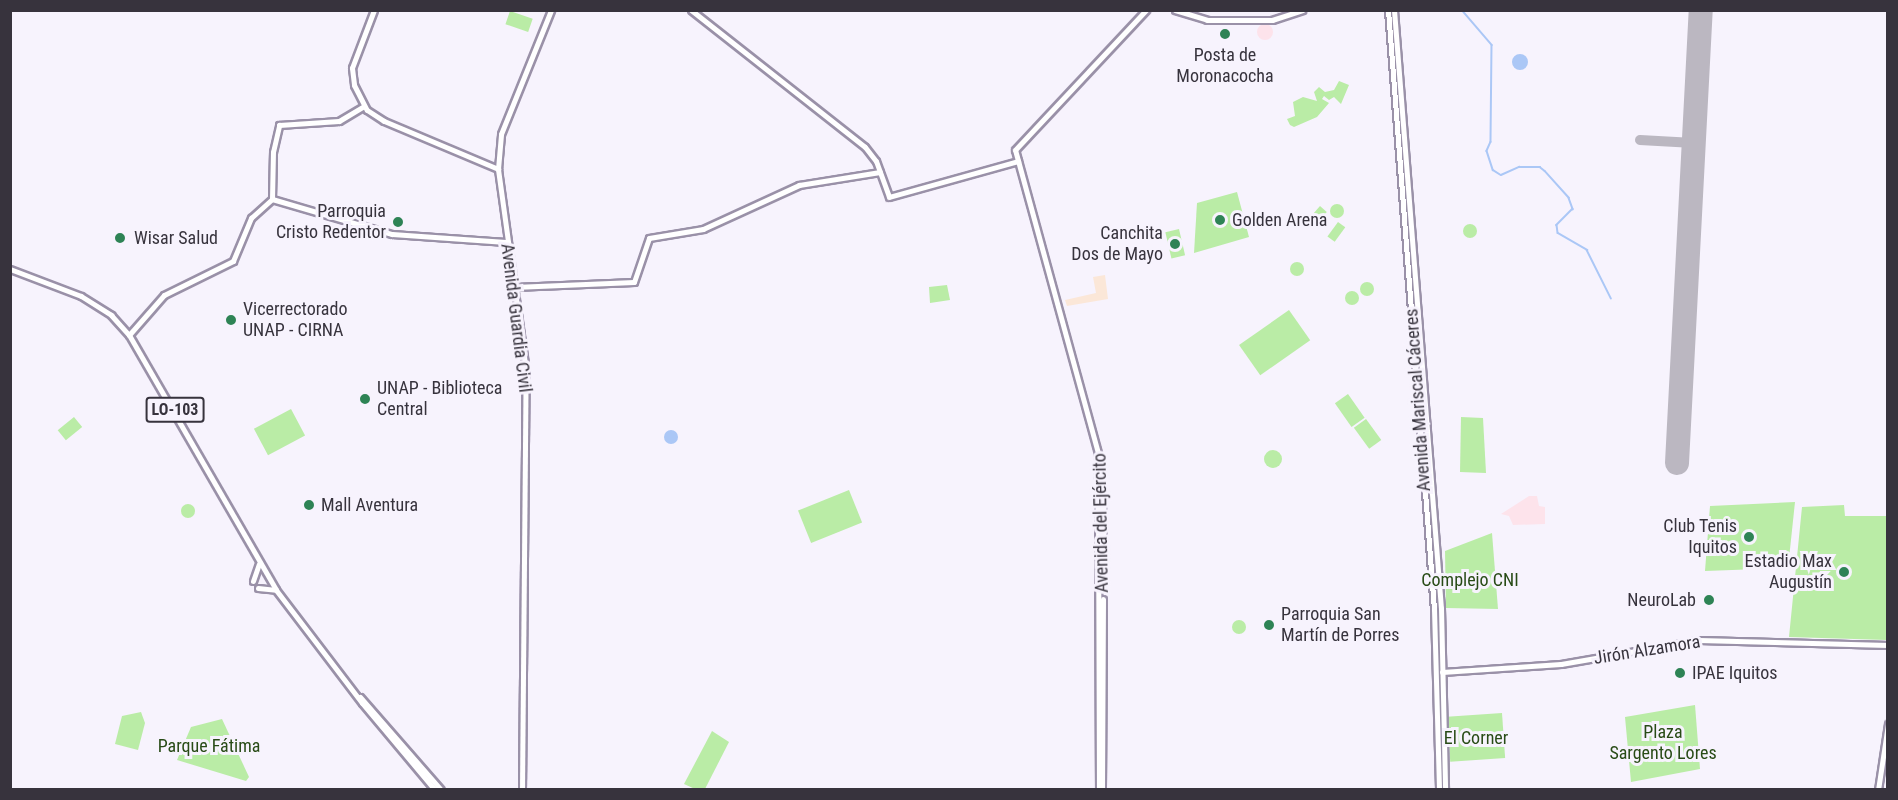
<!DOCTYPE html>
<meta charset="utf-8">
<style>
body{margin:0}
#map{position:relative;width:1898px;height:800px;overflow:hidden;background:#f7f3fd;font-family:"Roboto Condensed",sans-serif}
div>[style]{position:absolute}
[style*='--x']{left:calc(var(--x)*1px);top:calc(var(--y)*1px);width:calc(var(--w)*1px);rotate:calc(var(--a)*1deg)}
.commercial>*{inset:0;background:#fde3eb}
.round{border-radius:50%}
.industrial>*{inset:0;background:#fbe7d8}
.green>*{inset:0;background:#baeca6;transform-origin:0 0}
.water>*{inset:0;background:#abc7f6}
.stream>*{height:1.5px;margin:-0.75px;padding:0 0.75px;transform-origin:0.75px;border-radius:0.75px;background:#abc7f6}
.taxiway>*{height:10px;margin:-5px;padding:0 5px;transform-origin:5px;border-radius:5px;background:#bbb7c1}
.runway>*{height:24px;margin:-12px;padding:0 12px;transform-origin:12px;border-radius:12px;background:#bbb7c1}
.roads{filter:drop-shadow(2px 0 #9a91a8) drop-shadow(-2px 0 #9a91a8) drop-shadow(0 2px #9a91a8) drop-shadow(0 -2px #9a91a8)}
.secondary>*{height:5px;margin:-2.5px;padding:0 2.5px;transform-origin:2.5px;border-radius:2.5px;background:#fff}
.primary>*{height:5px;margin:-2.5px;padding:0 2.5px;transform-origin:2.5px;border-radius:2.5px;background:#fff}
.dots>*{width:16px;height:16px;translate:-50% -50%;box-sizing:border-box;border:3px solid #f7f3fd;border-radius:50%}
span{translate:-50% -50%;white-space:nowrap;text-align:center;line-height:1.15;-webkit-text-stroke:6px #f7f3fd;paint-order:stroke}
.shield-label span{padding:2px 4px;background:#f7f3fd;border:2px solid;border-radius:4px;-webkit-text-stroke-width:0}
.shield-label{font-size:16px;color:#37333d;font-weight:700}
.poi-label{font-size:18px;color:#37333d}
.right{translate:-100% -50%;text-align:right}
.left{translate:0 -50%;text-align:left}
.street-label{font-size:18px;color:#37333d}
.park-label{font-size:18px;color:#284b16}
.frame{position:absolute;inset:0;border:12px solid #37333d;pointer-events:none}
</style>
<div id="map">
<div class="commercial">
<i class="round" style="left:1257px;top:24px;width:16px;height:16px"></i>
<i style="clip-path:polygon(1529px 496px,1537px 496px,1539px 506px,1545px 507px,1545px 524px,1513px 525px,1509px 516px,1501px 514px)"></i>
</div>
<div class="industrial">
<i style="clip-path:polygon(1105px 275px,1108px 299px,1067px 306px,1065px 300px,1096px 293px,1093px 277px)"></i>
</div>
<div class="green">
<i style="left:510px;top:11px;width:24px;height:14px;rotate:19deg"></i>
<i style="clip-path:polygon(1339px 81px,1349px 85px,1341px 104px,1334px 97px,1329px 100px,1324px 96px,1322px 99px,1329px 103px,1317px 117px,1294px 127px,1290px 125px,1287px 119px,1295px 116px,1293px 102px,1303px 97px,1317px 101px,1314px 92px,1319px 87px,1325px 92px,1334px 90px)"></i>
<i style="clip-path:polygon(1237px 192px,1249px 237px,1194px 253px,1197px 203px)"></i>
<i class="round" style="left:1330px;top:204px;width:14px;height:14px"></i>
<i style="left:1320px;top:206px;width:9px;height:20px;rotate:41deg"></i>
<i style="left:1338px;top:222px;width:9px;height:18px;rotate:36deg"></i>
<i class="round" style="left:1463px;top:224px;width:14px;height:14px"></i>
<i style="left:1179px;top:229px;width:27px;height:14px;rotate:77deg"></i>
<i class="round" style="left:1290px;top:262px;width:14px;height:14px"></i>
<i class="round" style="left:1360px;top:282px;width:14px;height:14px"></i>
<i style="clip-path:polygon(947px 285px,950px 300px,930px 303px,929px 287px)"></i>
<i class="round" style="left:1345px;top:291px;width:14px;height:14px"></i>
<i style="left:1289px;top:310px;width:37px;height:61px;rotate:55deg"></i>
<i style="left:1348px;top:394px;width:29px;height:16px;rotate:55deg"></i>
<i style="left:291px;top:409px;width:30px;height:42px;rotate:62deg"></i>
<i style="left:74px;top:417px;width:13px;height:21px;rotate:51deg"></i>
<i style="clip-path:polygon(1461px 417px,1483px 418px,1486px 473px,1460px 472px)"></i>
<i style="left:1366px;top:419px;width:26px;height:15px;rotate:54deg"></i>
<i class="round" style="left:1264px;top:450px;width:18px;height:18px"></i>
<i style="left:849px;top:490px;width:35px;height:55px;rotate:68deg"></i>
<i style="clip-path:polygon(1795px 502px,1788px 568px,1705px 571px,1710px 506px)"></i>
<i class="round" style="left:181px;top:504px;width:14px;height:14px"></i>
<i style="clip-path:polygon(1844px 505px,1845px 516px,1887px 516px,1887px 640px,1789px 637px,1802px 507px)"></i>
<i style="clip-path:polygon(1492px 533px,1498px 609px,1446px 608px,1445px 551px)"></i>
<i class="round" style="left:1232px;top:620px;width:14px;height:14px"></i>
<i style="clip-path:polygon(1695px 705px,1700px 769px,1631px 782px,1625px 717px)"></i>
<i style="clip-path:polygon(141px 712px,145px 723px,138px 750px,115px 744px,122px 716px)"></i>
<i style="left:1502px;top:713px;width:45px;height:55px;rotate:86deg"></i>
<i style="clip-path:polygon(222px 719px,249px 777px,246px 781px,177px 760px,191px 727px)"></i>
<i style="clip-path:polygon(712px 731px,729px 742px,705px 789px,695px 789px,684px 784px)"></i>
</div>
<div class="water">
<i class="round" style="left:1512px;top:54px;width:16px;height:16px"></i>
<i class="round" style="left:664px;top:430px;width:14px;height:14px"></i>
</div>
<div class="stream">
<i style="--x:1462;--y:10;--w:46;--a:49.4"></i>
<i style="--x:1492;--y:45;--w:97;--a:90.6"></i>
<i style="--x:1491;--y:142;--w:10;--a:114"></i>
<i style="--x:1487;--y:151;--w:20;--a:72"></i>
<i style="--x:1493;--y:170;--w:9;--a:32"></i>
<i style="--x:1501;--y:175;--w:20;--a:-24"></i>
<i style="--x:1519;--y:167;--w:21;--a:0"></i>
<i style="--x:1540;--y:167;--w:6;--a:39"></i>
<i style="--x:1545;--y:171;--w:36;--a:48"></i>
<i style="--x:1569;--y:198;--w:12;--a:70"></i>
<i style="--x:1573;--y:209;--w:23;--a:135"></i>
<i style="--x:1557;--y:225;--w:8;--a:83"></i>
<i style="--x:1558;--y:233;--w:34;--a:30"></i>
<i style="--x:1587;--y:250;--w:54;--a:63.4"></i>
</div>
<div class="taxiway">
<i style="--x:1640;--y:140;--w:54;--a:3.2"></i>
</div>
<div class="runway">
<i style="--x:1677;--y:463;--w:454;--a:-87"></i>
</div>
<div class="roads">
<div class="secondary">
<i style="--x:374;--y:10;--w:62;--a:110.8"></i>
<i style="--x:352;--y:68;--w:17;--a:83"></i>
<i style="--x:354;--y:85;--w:28;--a:63"></i>
<i style="--x:367;--y:110;--w:20;--a:33"></i>
<i style="--x:384;--y:121;--w:124;--a:22.8"></i>
<i style="--x:691;--y:10;--w:221;--a:38.2"></i>
<i style="--x:865;--y:147;--w:18;--a:52"></i>
<i style="--x:876;--y:161;--w:38;--a:70"></i>
<i style="--x:889;--y:197;--w:134;--a:-15.6"></i>
<i style="--x:1175;--y:10;--w:34;--a:17"></i>
<i style="--x:1207;--y:20;--w:65;--a:0"></i>
<i style="--x:1272;--y:20;--w:32;--a:-18"></i>
<i style="--x:1388;--y:10;--w:601;--a:85.61"></i>
<i style="--x:1434;--y:609;--w:181;--a:88.4"></i>
<i style="--x:1394;--y:10;--w:600;--a:85.51"></i>
<i style="--x:1441;--y:608;--w:182;--a:88.7"></i>
<i style="--x:272;--y:199;--w:125;--a:16.3"></i>
<i style="--x:392;--y:234;--w:114;--a:4"></i>
<i style="--x:514;--y:287;--w:120;--a:-2.4"></i>
<i style="--x:634;--y:282;--w:46;--a:-71.2"></i>
<i style="--x:649;--y:238;--w:55;--a:-9.5"></i>
<i style="--x:703;--y:229;--w:106;--a:-24.6"></i>
<i style="--x:799;--y:185;--w:82;--a:-9.1"></i>
<i style="--x:129;--y:335;--w:53;--a:-48.8"></i>
<i style="--x:164;--y:295;--w:77;--a:-26.2"></i>
<i style="--x:233;--y:261;--w:47;--a:-67.3"></i>
<i style="--x:251;--y:218;--w:28;--a:-42"></i>
<i style="--x:272;--y:199;--w:47;--a:-88.8"></i>
<i style="--x:273;--y:152;--w:28;--a:-77"></i>
<i style="--x:279;--y:125;--w:60;--a:-3.8"></i>
<i style="--x:339;--y:121;--w:29;--a:-31"></i>
<i style="--x:1103;--y:506;--w:60;--a:90"></i>
<i style="--x:1442;--y:672;--w:119;--a:-3.8"></i>
<i style="--x:1561;--y:664;--w:140;--a:-9.9"></i>
<i style="--x:1699;--y:640;--w:189;--a:1.5"></i>
<i style="--x:522;--y:790;--w:419;--a:-89.5"></i>
<i style="--x:526;--y:371;--w:204;--a:-97.9"></i>
<i style="--x:498;--y:169;--w:35;--a:-85"></i>
<i style="--x:501;--y:134;--w:134;--a:-68"></i>
<i style="--x:1099;--y:790;--w:337;--a:-90.2"></i>
<i style="--x:1098;--y:453;--w:314;--a:-105.3"></i>
<i style="--x:1015;--y:150;--w:192;--a:-46.9"></i>
<i style="--x:1102;--y:790;--w:191;--a:-89.7"></i>
<i style="--x:1878;--y:790;--w:67;--a:-81.4"></i>
</div>
<div class="primary">
<i style="--x:10;--y:269;--w:76;--a:20.8"></i>
<i style="--x:81;--y:296;--w:36;--a:32"></i>
<i style="--x:111;--y:315;--w:27;--a:48"></i>
<i style="--x:129;--y:335;--w:294;--a:60"></i>
<i style="--x:276;--y:590;--w:142;--a:52.7"></i>
<i style="--x:362;--y:703;--w:114;--a:50"></i>
<i style="--x:253;--y:581;--w:18;--a:-71"></i>
<i style="--x:258;--y:588;--w:18;--a:6"></i>
<i style="--x:360;--y:697;--w:123;--a:48.9"></i>
</div>
</div>
<div class="dots">
<i style="left:1225px;top:34px;background:#2e8355"></i>
<i style="left:1220px;top:220px;background:#2e8355"></i>
<i style="left:398px;top:222px;background:#2e8355"></i>
<i style="left:120px;top:238px;background:#2e8355"></i>
<i style="left:1175px;top:244px;background:#2e8355"></i>
<i style="left:231px;top:320px;background:#2e8355"></i>
<i style="left:365px;top:399px;background:#2e8355"></i>
<i style="left:309px;top:505px;background:#2e8355"></i>
<i style="left:1749px;top:537px;background:#2e8355"></i>
<i style="left:1844px;top:572px;background:#2e8355"></i>
<i style="left:1709px;top:600px;background:#2e8355"></i>
<i style="left:1269px;top:625px;background:#2e8355"></i>
<i style="left:1680px;top:673px;background:#2e8355"></i>
</div>
<div class="shield-label">
<span style="left:175px;top:410px">LO-103</span>
</div>
<div class="poi-label">
<span style="left:1225px;top:66px">Posta de<br>Moronacocha</span>
<span class="right" style="left:386px;top:222px">Parroquia<br>Cristo Redentor</span>
<span class="left" style="left:1232px;top:220px">Golden Arena</span>
<span class="right" style="left:1163px;top:244px">Canchita<br>Dos de Mayo</span>
<span class="left" style="left:134px;top:238px">Wisar Salud</span>
<span class="left" style="left:243px;top:320px">Vicerrectorado<br>UNAP - CIRNA</span>
<span class="left" style="left:377px;top:399px">UNAP - Biblioteca<br>Central</span>
<span class="left" style="left:321px;top:505px">Mall Aventura</span>
<span class="right" style="left:1737px;top:537px">Club Tenis<br>Iquitos</span>
<span class="right" style="left:1832px;top:572px">Estadio Max<br>Augustín</span>
<span class="right" style="left:1696px;top:600px">NeuroLab</span>
<span class="left" style="left:1281px;top:625px">Parroquia San<br>Martín de Porres</span>
<span class="left" style="left:1692px;top:673px">IPAE Iquitos</span>
</div>
<div class="street-label">
<span style="left:516px;top:318px;rotate:83deg">Avenida Guardia Civil</span>
<span style="left:1418px;top:400px;rotate:-94deg">Avenida Mariscal Cáceres</span>
<span style="left:1101px;top:523px;rotate:-91deg">Avenida del Ejército</span>
<span style="left:1647px;top:650px;rotate:-9deg">Jirón Alzamora</span>
</div>
<div class="park-label">
<span style="left:1470px;top:580px">Complejo CNI</span>
<span style="left:1663px;top:743px">Plaza<br>Sargento Lores</span>
<span style="left:1476px;top:738px">El Corner</span>
<span style="left:209px;top:746px">Parque Fátima</span>
</div>
<div class="frame"></div>
</div>
